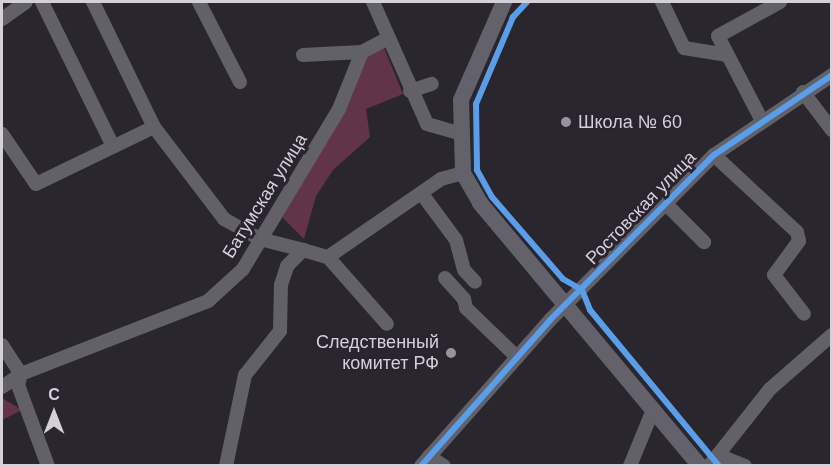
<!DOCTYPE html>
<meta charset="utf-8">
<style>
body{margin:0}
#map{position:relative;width:833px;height:467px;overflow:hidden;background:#2a262d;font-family:Helvetica,sans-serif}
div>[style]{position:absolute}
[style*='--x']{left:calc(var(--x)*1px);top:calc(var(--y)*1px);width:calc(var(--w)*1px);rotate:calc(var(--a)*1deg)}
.green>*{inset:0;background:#62344a}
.minor>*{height:14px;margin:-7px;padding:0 7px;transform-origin:7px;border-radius:7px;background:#626168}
.major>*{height:16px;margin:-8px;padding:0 8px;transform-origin:8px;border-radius:8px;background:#63626b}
.cycleway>*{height:6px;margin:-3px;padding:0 3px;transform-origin:3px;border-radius:3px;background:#5a9eea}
.dots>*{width:16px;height:16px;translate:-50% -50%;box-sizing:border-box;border:3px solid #2a2330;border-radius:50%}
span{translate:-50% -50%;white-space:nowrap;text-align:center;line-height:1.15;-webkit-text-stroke:6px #2a2330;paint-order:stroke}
.poi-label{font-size:18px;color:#d5d0d8}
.left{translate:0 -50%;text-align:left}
.right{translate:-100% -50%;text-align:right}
.street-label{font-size:18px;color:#d5d0d8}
.frame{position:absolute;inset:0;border:3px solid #d5d0d8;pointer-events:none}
.north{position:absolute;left:24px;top:383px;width:60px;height:60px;-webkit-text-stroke:4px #2a2330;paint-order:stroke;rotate:0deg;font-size:16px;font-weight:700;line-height:24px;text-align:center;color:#d5d0d8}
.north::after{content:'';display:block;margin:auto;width:21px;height:27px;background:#d5d0d8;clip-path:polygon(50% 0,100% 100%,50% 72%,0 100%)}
</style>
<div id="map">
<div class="green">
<i style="clip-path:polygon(384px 48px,403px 94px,366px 109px,370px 137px,333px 170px,316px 196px,304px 239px,281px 216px,365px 56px)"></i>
<i style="clip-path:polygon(2px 398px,22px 410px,2px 420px)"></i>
</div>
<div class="minor">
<i style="--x:42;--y:2;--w:161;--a:63.8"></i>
<i style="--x:93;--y:2;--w:139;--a:64"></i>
<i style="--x:154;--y:127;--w:116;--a:52.7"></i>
<i style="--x:224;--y:219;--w:41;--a:29.1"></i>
<i style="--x:260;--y:239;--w:44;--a:14.3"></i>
<i style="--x:199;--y:2;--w:90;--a:62.9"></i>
<i style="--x:373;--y:2;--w:133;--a:66.1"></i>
<i style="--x:427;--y:124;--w:32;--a:16"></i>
<i style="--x:662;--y:2;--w:51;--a:64.4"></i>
<i style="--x:684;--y:48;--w:44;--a:9.2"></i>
<i style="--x:2;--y:19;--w:29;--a:-35"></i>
<i style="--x:303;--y:55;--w:59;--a:-2.9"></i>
<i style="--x:410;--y:91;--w:23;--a:-18"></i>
<i style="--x:803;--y:92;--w:48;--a:52.7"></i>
<i style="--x:761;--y:119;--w:93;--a:-117.4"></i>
<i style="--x:718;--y:36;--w:71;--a:-28.7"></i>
<i style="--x:2;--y:134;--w:60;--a:55.8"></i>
<i style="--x:36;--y:184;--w:131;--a:-25.8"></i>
<i style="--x:714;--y:155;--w:113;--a:42.9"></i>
<i style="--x:797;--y:232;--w:9;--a:77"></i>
<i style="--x:799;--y:241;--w:42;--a:126.3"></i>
<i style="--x:774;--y:275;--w:49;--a:52.4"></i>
<i style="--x:422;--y:194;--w:57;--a:53.5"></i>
<i style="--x:456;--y:240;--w:31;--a:75"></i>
<i style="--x:464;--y:270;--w:16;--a:47"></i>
<i style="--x:666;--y:204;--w:54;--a:45"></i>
<i style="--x:328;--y:257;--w:89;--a:48.6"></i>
<i style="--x:445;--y:278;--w:28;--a:48"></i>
<i style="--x:464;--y:299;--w:9;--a:77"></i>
<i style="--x:466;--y:308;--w:71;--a:43.9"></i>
<i style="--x:2;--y:345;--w:35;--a:57"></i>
<i style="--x:21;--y:374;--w:11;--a:105"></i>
<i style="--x:18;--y:385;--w:86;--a:69.7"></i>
<i style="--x:2;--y:387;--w:23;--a:-34"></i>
<i style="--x:21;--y:374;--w:201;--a:-21.3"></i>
<i style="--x:208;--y:301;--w:47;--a:-42.4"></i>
<i style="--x:243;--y:269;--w:187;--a:-59"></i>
<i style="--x:339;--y:109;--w:61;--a:-68"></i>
<i style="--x:362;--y:52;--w:27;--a:-28"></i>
<i style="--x:429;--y:456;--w:18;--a:34"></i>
<i style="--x:720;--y:456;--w:27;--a:22"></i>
<i style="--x:226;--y:466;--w:93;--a:-78.2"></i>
<i style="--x:245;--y:375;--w:56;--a:-51.5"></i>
<i style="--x:280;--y:331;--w:46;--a:-88.8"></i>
<i style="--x:281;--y:285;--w:20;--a:-72"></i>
<i style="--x:287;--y:266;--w:23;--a:-45"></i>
<i style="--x:303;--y:250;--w:26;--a:16"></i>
<i style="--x:328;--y:257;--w:137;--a:-34.6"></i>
<i style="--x:441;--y:179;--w:23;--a:-15"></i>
<i style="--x:421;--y:466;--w:195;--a:-48.5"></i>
<i style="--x:550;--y:320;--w:233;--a:-45.2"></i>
<i style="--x:714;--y:155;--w:143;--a:-34.1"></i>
<i style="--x:630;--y:466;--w:61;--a:-67.7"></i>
<i style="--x:709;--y:466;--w:98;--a:-51.6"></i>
<i style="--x:770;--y:389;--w:82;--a:-41.1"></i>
</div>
<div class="major">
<i style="--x:504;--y:2;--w:107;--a:113.7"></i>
<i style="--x:461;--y:100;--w:73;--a:88.4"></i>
<i style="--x:463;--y:173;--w:34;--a:60"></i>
<i style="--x:480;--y:203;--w:343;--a:50.1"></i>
</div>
<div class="cycleway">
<i style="--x:527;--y:2;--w:21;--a:133"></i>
<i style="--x:513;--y:17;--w:95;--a:113"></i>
<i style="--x:476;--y:104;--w:66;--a:89.1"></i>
<i style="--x:477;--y:170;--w:31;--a:61"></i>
<i style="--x:492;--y:197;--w:108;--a:49.1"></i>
<i style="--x:563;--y:279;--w:22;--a:30"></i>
<i style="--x:582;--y:290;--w:22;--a:68"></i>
<i style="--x:590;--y:310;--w:202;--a:50.4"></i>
<i style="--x:421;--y:466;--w:195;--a:-48.5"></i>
<i style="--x:550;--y:320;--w:233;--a:-45.2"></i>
<i style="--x:714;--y:155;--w:143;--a:-34.1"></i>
</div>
<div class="dots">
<i style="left:566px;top:122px;background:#99949c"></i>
<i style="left:451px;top:353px;background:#99949c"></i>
</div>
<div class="poi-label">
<span class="left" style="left:578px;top:122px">Школа № 60</span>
<span class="right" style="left:439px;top:353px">Следственный<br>комитет РФ</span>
</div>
<div class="street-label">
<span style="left:265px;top:196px;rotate:-58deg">Батумская улица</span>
<span style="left:641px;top:208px;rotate:-46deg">Ростовская улица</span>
</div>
<div class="frame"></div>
<div class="north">С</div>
</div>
